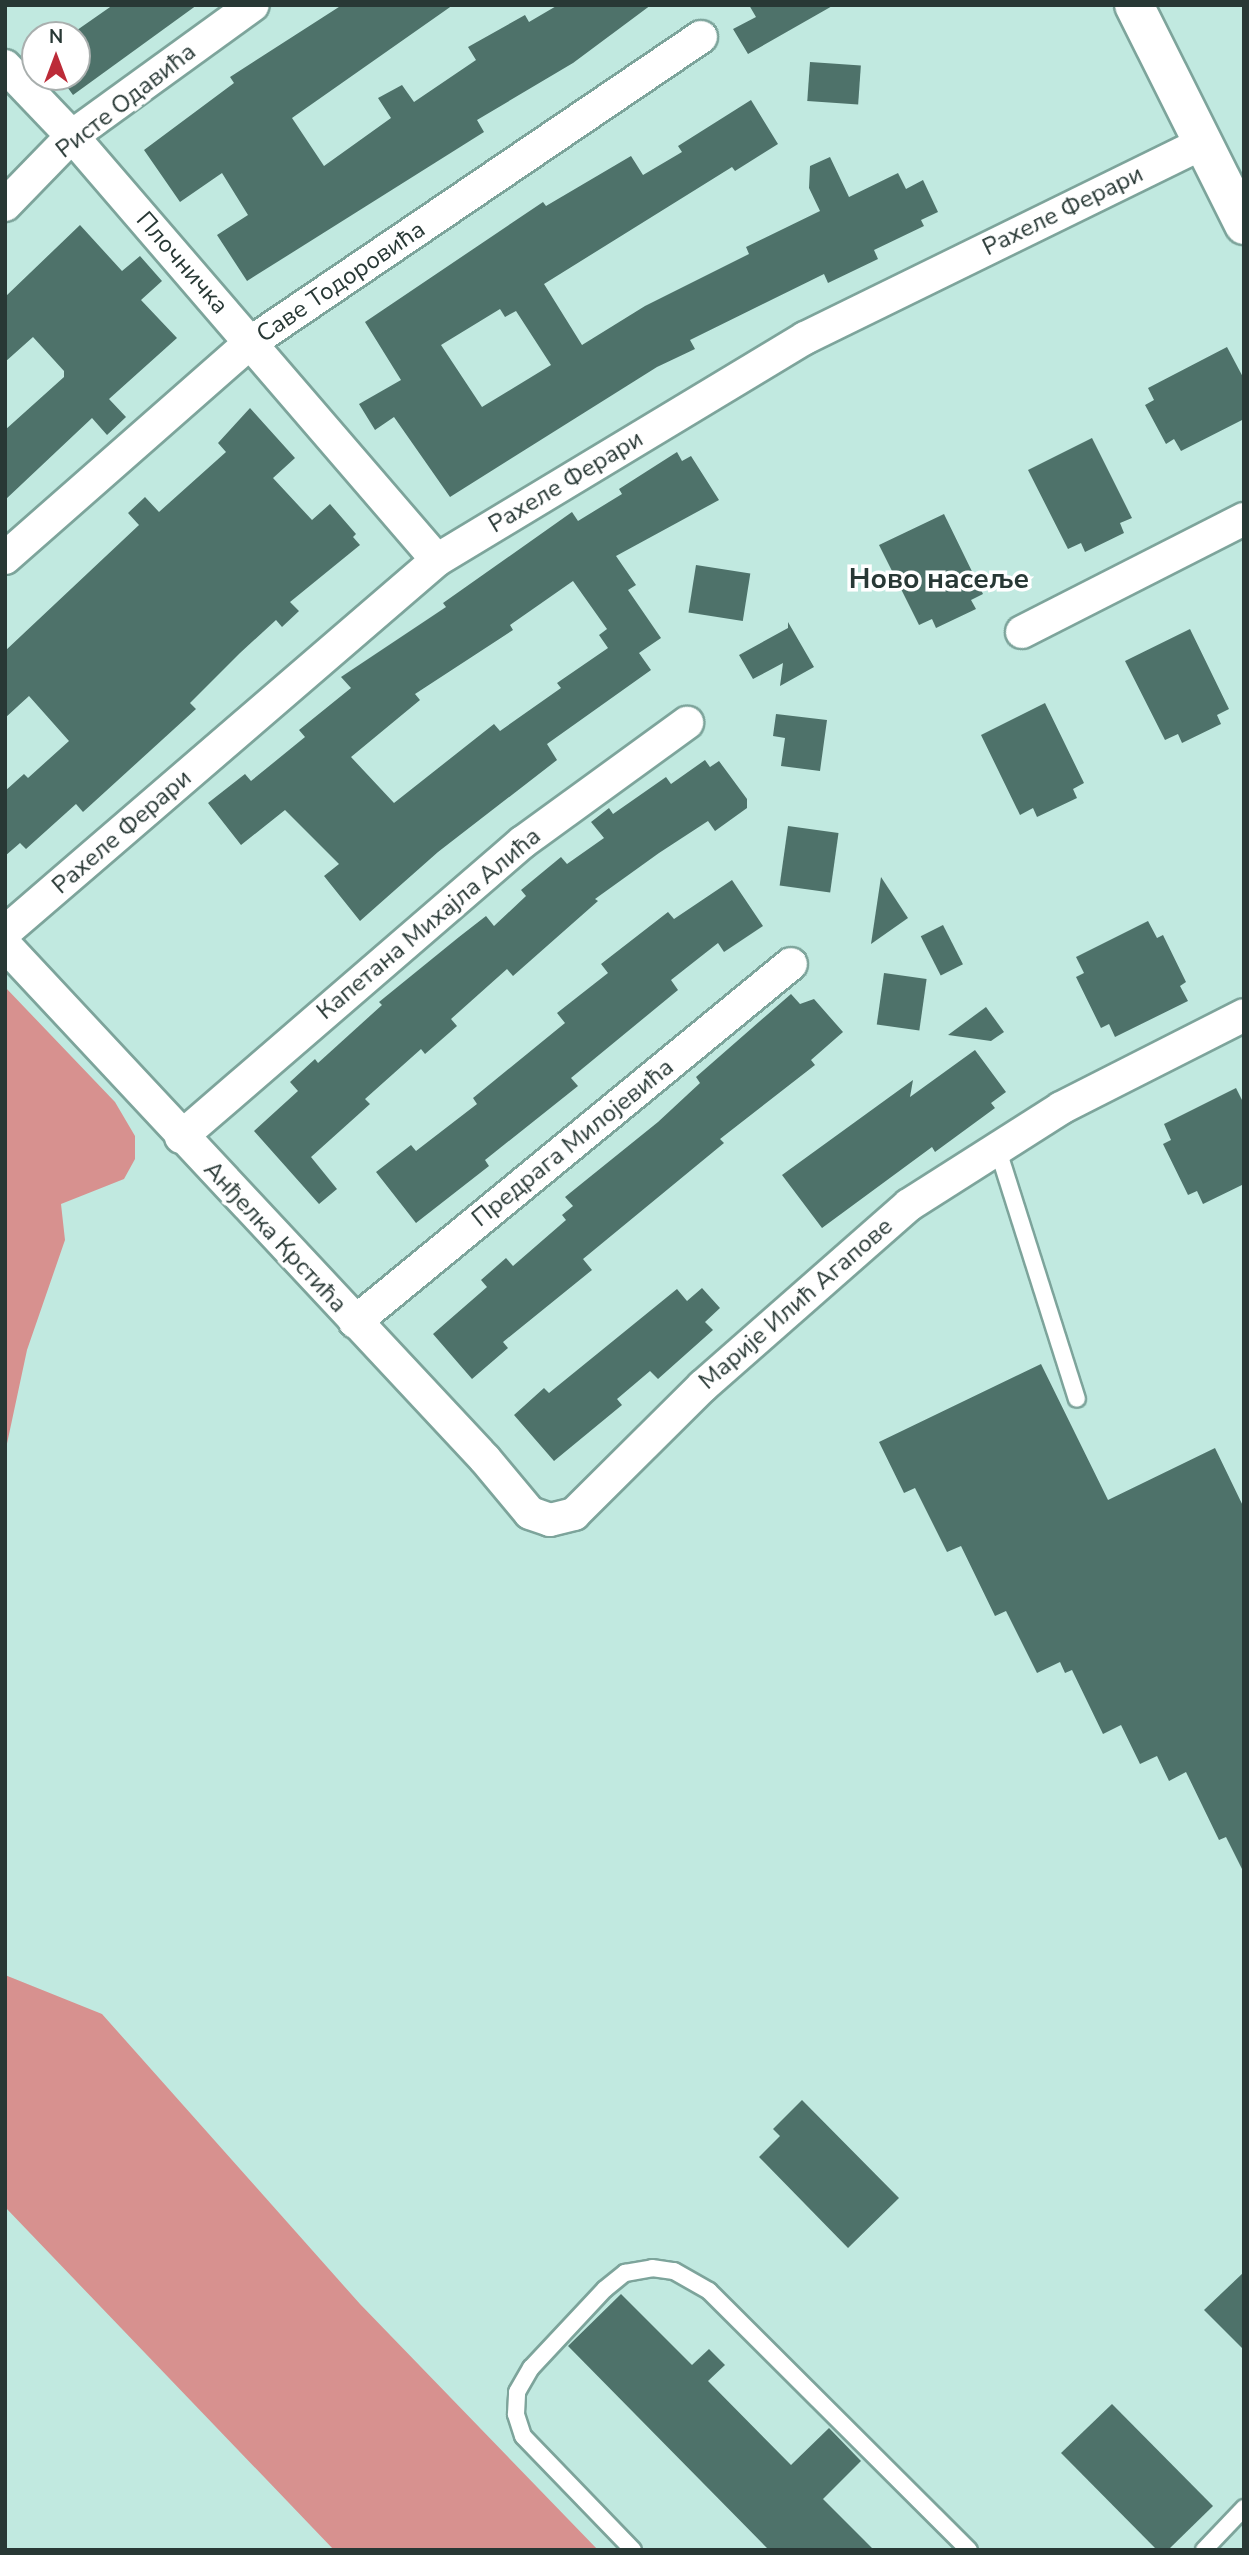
<!DOCTYPE html>
<meta charset="utf-8">
<style>
body{margin:0}
#map{position:relative;width:1249px;height:2555px;overflow:hidden;background:#c1e9e0;font-family:"Nunito Sans",sans-serif}
div>[style]{position:absolute}
[style*='--x']{left:calc(var(--x)*1px);top:calc(var(--y)*1px);width:calc(var(--w)*1px);rotate:calc(var(--a)*1deg)}
.forest>*{inset:0;background:#d7918f}
.building>*{inset:0;background:#4e726a;transform-origin:0 0}
.roads{filter:drop-shadow(2px 0 #7da49b) drop-shadow(-2px 0 #7da49b) drop-shadow(0 2px #7da49b) drop-shadow(0 -2px #7da49b)}
.service>*{height:16px;margin:-8px;padding:0 8px;transform-origin:8px;border-radius:8px;background:#fff}
.minor>*{height:32px;margin:-16px;padding:0 16px;transform-origin:16px;border-radius:16px;background:#fff}
.tertiary>*{height:38px;margin:-19px;padding:0 19px;transform-origin:19px;border-radius:19px;background:#fff}
span{translate:-50% -50%;white-space:nowrap;text-align:center;line-height:1.15;-webkit-text-stroke:7px #fff;paint-order:stroke}
.street-label{font-size:24px;color:#283835}
.quarter-label{font-size:28px;color:#283835;font-weight:700}
.frame{position:absolute;inset:0;border:7px solid #283835;pointer-events:none}
.north{position:absolute;left:21px;top:21px;width:70px;height:70px;box-sizing:border-box;background:#fff;border:2px solid #a9afae;border-radius:50%;rotate:0deg;font-size:19px;font-weight:700;line-height:28px;text-align:center;color:#283835}
.north::after{content:'';display:block;margin:auto;width:24px;height:32px;background:#bc2b38;clip-path:polygon(50% 0,100% 100%,50% 72%,0 100%)}
</style>
<div id="map">
<div class="forest">
<i style="clip-path:polygon(5px 987px,115px 1102px,135px 1136px,135px 1159px,124px 1179px,61px 1204px,65px 1240px,27px 1350px,5px 1453px)"></i>
<i style="clip-path:polygon(5px 1975px,102px 2014px,360px 2304px,598px 2550px,334px 2550px,5px 2207px)"></i>
</div>
<div class="building">
<i style="clip-path:polygon(113px 5px,197px 5px,73px 95px,60px 77px,77px 77px,77px 35px,70px 35px)"></i>
<i style="clip-path:polygon(342px 5px,453px 5px,292px 118px,324px 166px,391px 118px,378px 98px,402px 85px,414px 102px,476px 60px,468px 47px,525px 15px,529px 22px,558px 5px,651px 5px,573px 63px,477px 120px,484px 132px,247px 281px,217px 235px,248px 215px,222px 173px,180px 202px,144px 150px,234px 83px,230px 77px)"></i>
<i style="clip-path:polygon(749px 5px,834px 5px,748px 54px,733px 29px,756px 17px)"></i>
<i style="left:810px;top:62px;width:51px;height:39px;rotate:4deg"></i>
<i style="clip-path:polygon(evenodd,751px 100px,778px 144px,735px 171px,732px 167px,544px 284px,582px 345px,645px 306px,749px 254px,746px 247px,820px 211px,809px 188px,810px 166px,830px 157px,849px 197px,898px 173px,906px 189px,923px 180px,938px 212px,921px 220px,924px 226px,874px 250px,878px 259px,828px 283px,824px 274px,690px 340px,695px 349px,657px 367px,450px 497px,394px 417px,375px 430px,359px 404px,401px 380px,365px 322px,543px 202px,546px 206px,631px 156px,643px 175px,682px 152px,678px 146px,751px 100px,500px 309px,505px 317px,516px 311px,551px 365px,482px 407px,441px 345px,500px 309px)"></i>
<i style="clip-path:polygon(80px 225px,122px 271px,140px 256px,162px 281px,141px 300px,177px 338px,109px 399px,126px 417px,107px 435px,92px 418px,5px 500px,5px 430px,64px 377px,64px 371px,33px 337px,5px 362px,5px 297px)"></i>
<i style="clip-path:polygon(1227px 347px,1244px 379px,1244px 419px,1181px 451px,1174px 439px,1166px 444px,1145px 405px,1154px 400px,1148px 388px)"></i>
<i style="clip-path:polygon(250px 408px,295px 458px,273px 478px,312px 520px,330px 504px,356px 534px,353px 537px,360px 545px,290px 602px,299px 611px,282px 627px,276px 620px,240px 653px,190px 703px,196px 709px,83px 812px,76px 804px,26px 849px,20px 843px,5px 856px,5px 791px,24px 774px,28px 778px,69px 741px,29px 696px,5px 718px,5px 651px,139px 525px,128px 513px,145px 497px,159px 512px,226px 452px,218px 443px)"></i>
<i style="clip-path:polygon(1092px 438px,1132px 518px,1120px 523px,1124px 533px,1085px 552px,1081px 543px,1068px 549px,1028px 470px)"></i>
<i style="clip-path:polygon(evenodd,677px 452px,682px 461px,691px 456px,719px 500px,616px 556px,636px 585px,628px 590px,661px 638px,639px 653px,651px 670px,547px 744px,557px 760px,438px 852px,360px 921px,324px 876px,339px 864px,285px 810px,241px 845px,208px 803px,245px 774px,251px 781px,305px 737px,299px 730px,351px 688px,341px 677px,446px 607px,443px 603px,572px 512px,578px 521px,622px 494px,619px 489px,677px 452px,573px 581px,607px 629px,599px 635px,608px 648px,557px 683px,561px 688px,500px 731px,494px 724px,394px 803px,351px 757px,420px 700px,415px 694px,513px 630px,510px 625px,573px 581px)"></i>
<i style="clip-path:polygon(944px 514px,983px 594px,971px 600px,976px 609px,936px 628px,932px 619px,919px 625px,879px 545px)"></i>
<i style="left:696px;top:565px;width:55px;height:48px;rotate:9deg"></i>
<i style="clip-path:polygon(788px 622px,814px 667px,780px 686px,783px 663px,753px 679px,739px 655px,788px 628px)"></i>
<i style="clip-path:polygon(1190px 629px,1229px 709px,1217px 715px,1221px 724px,1182px 743px,1178px 734px,1165px 740px,1125px 661px)"></i>
<i style="clip-path:polygon(1045px 703px,1084px 783px,1073px 789px,1077px 798px,1037px 817px,1033px 808px,1020px 815px,981px 735px)"></i>
<i style="clip-path:polygon(776px 714px,827px 720px,820px 771px,781px 766px,785px 738px,773px 736px)"></i>
<i style="clip-path:polygon(705px 760px,710px 767px,719px 761px,747px 799px,747px 808px,715px 831px,708px 821px,659px 853px,595px 899px,598px 901px,513px 976px,507px 969px,451px 1019px,457px 1026px,425px 1054px,421px 1049px,365px 1099px,370px 1104px,311px 1157px,337px 1189px,319px 1204px,254px 1131px,298px 1091px,290px 1082px,315px 1059px,318px 1063px,382px 1005px,379px 1002px,459px 937px,486px 916px,494px 926px,526px 896px,521px 890px,561px 857px,567px 864px,604px 838px,591px 822px,609px 808px,613px 814px,666px 777px,671px 784px)"></i>
<i style="left:788px;top:826px;width:51px;height:60px;rotate:8deg"></i>
<i style="clip-path:polygon(881px 877px,908px 918px,871px 944px)"></i>
<i style="clip-path:polygon(732px 880px,763px 926px,724px 952px,718px 943px,671px 980px,678px 990px,571px 1078px,578px 1086px,485px 1160px,489px 1166px,416px 1223px,376px 1172px,411px 1145px,416px 1151px,477px 1104px,473px 1098px,565px 1023px,557px 1013px,608px 973px,601px 964px,668px 912px,674px 919px)"></i>
<i style="clip-path:polygon(1148px 921px,1157px 938px,1163px 935px,1186px 982px,1180px 986px,1188px 1001px,1115px 1037px,1109px 1024px,1101px 1028px,1076px 977px,1084px 973px,1076px 957px)"></i>
<i style="left:943px;top:925px;width:44px;height:25px;rotate:63deg"></i>
<i style="left:884px;top:973px;width:43px;height:52px;rotate:8deg"></i>
<i style="clip-path:polygon(791px 994px,800px 1004px,814px 999px,843px 1032px,811px 1060px,815px 1065px,720px 1139px,724px 1143px,583px 1259px,592px 1270px,503px 1342px,508px 1348px,472px 1379px,433px 1334px,487px 1287px,481px 1280px,506px 1258px,513px 1266px,566px 1220px,562px 1215px,573px 1206px,565px 1197px,658px 1122px,700px 1083px,696px 1077px)"></i>
<i style="clip-path:polygon(986px 1007px,1004px 1032px,991px 1041px,948px 1035px)"></i>
<i style="clip-path:polygon(975px 1050px,1006px 1092px,991px 1103px,995px 1108px,935px 1152px,932px 1147px,822px 1228px,782px 1175px,913px 1080px,910px 1097px)"></i>
<i style="clip-path:polygon(1236px 1088px,1244px 1104px,1244px 1184px,1203px 1204px,1197px 1191px,1188px 1195px,1163px 1144px,1171px 1140px,1164px 1124px)"></i>
<i style="clip-path:polygon(702px 1288px,720px 1308px,705px 1322px,713px 1330px,658px 1379px,650px 1371px,617px 1399px,622px 1405px,554px 1461px,514px 1415px,544px 1388px,549px 1393px,677px 1289px,687px 1301px)"></i>
<i style="clip-path:polygon(1041px 1364px,1108px 1500px,1215px 1448px,1244px 1508px,1244px 1873px,1226px 1837px,1219px 1840px,1186px 1772px,1169px 1781px,1157px 1756px,1140px 1764px,1121px 1725px,1103px 1734px,1072px 1670px,1065px 1673px,1060px 1662px,1037px 1673px,1006px 1611px,995px 1616px,961px 1546px,947px 1552px,915px 1488px,904px 1493px,879px 1442px)"></i>
<i style="clip-path:polygon(802px 2100px,899px 2198px,848px 2248px,759px 2157px,780px 2136px,773px 2129px)"></i>
<i style="clip-path:polygon(1244px 2272px,1244px 2350px,1204px 2310px)"></i>
<i style="clip-path:polygon(621px 2294px,692px 2365px,709px 2349px,725px 2365px,708px 2381px,791px 2465px,829px 2428px,861px 2461px,823px 2499px,874px 2550px,769px 2550px,568px 2346px)"></i>
<i style="clip-path:polygon(1112px 2404px,1213px 2506px,1168px 2550px,1157px 2550px,1061px 2453px)"></i>
</div>
<div class="roads">
<div class="service">
<i style="--x:997;--y:1147;--w:264;--a:72.4"></i>
<i style="--x:633;--y:2550;--w:158;--a:-134"></i>
<i style="--x:523;--y:2436;--w:23;--a:-108"></i>
<i style="--x:516;--y:2414;--w:22;--a:-87"></i>
<i style="--x:517;--y:2392;--w:28;--a:-60"></i>
<i style="--x:531;--y:2368;--w:108;--a:-46.9"></i>
<i style="--x:605;--y:2289;--w:26;--a:-39"></i>
<i style="--x:625;--y:2273;--w:27;--a:-10"></i>
<i style="--x:652;--y:2268;--w:22;--a:8"></i>
<i style="--x:674;--y:2271;--w:40;--a:29.7"></i>
<i style="--x:709;--y:2291;--w:367;--a:44.9"></i>
<i style="--x:1204;--y:2550;--w:58;--a:-46.4"></i>
</div>
<div class="minor">
<i style="--x:5;--y:66;--w:97;--a:46.3"></i>
<i style="--x:72;--y:136;--w:559;--a:49.28"></i>
<i style="--x:5;--y:205;--w:96;--a:-45.8"></i>
<i style="--x:72;--y:136;--w:223;--a:-35.9"></i>
<i style="--x:5;--y:558;--w:326;--a:-41.3"></i>
<i style="--x:250;--y:343;--w:545;--a:-34.16"></i>
<i style="--x:1022;--y:632;--w:249;--a:-27"></i>
<i style="--x:5;--y:932;--w:570;--a:-40.73"></i>
<i style="--x:437;--y:560;--w:430;--a:-31.1"></i>
<i style="--x:805;--y:338;--w:441;--a:-26.1"></i>
<i style="--x:5;--y:945;--w:703;--a:46.96"></i>
<i style="--x:485;--y:1459;--w:70;--a:50.2"></i>
<i style="--x:530;--y:1513;--w:21;--a:19"></i>
<i style="--x:550;--y:1520;--w:25;--a:-14"></i>
<i style="--x:574;--y:1514;--w:182;--a:-44.8"></i>
<i style="--x:703;--y:1386;--w:274;--a:-41.3"></i>
<i style="--x:909;--y:1205;--w:180;--a:-32.5"></i>
<i style="--x:1061;--y:1108;--w:205;--a:-26.9"></i>
<i style="--x:181;--y:1137;--w:452;--a:-40.8"></i>
<i style="--x:523;--y:842;--w:203;--a:-36"></i>
<i style="--x:355;--y:1322;--w:564;--a:-39.39"></i>
</div>
<div class="tertiary">
<i style="--x:1134;--y:5;--w:246;--a:63.4"></i>
</div>
</div>
<div class="street-label">
<span style="left:126px;top:101px;rotate:-38deg">Ристе Одавића</span>
<span style="left:1063px;top:211px;rotate:-26deg">Рахеле Ферари</span>
<span style="left:182px;top:263px;rotate:49deg">Плочничка</span>
<span style="left:341px;top:282px;rotate:-34deg">Саве Тодоровића</span>
<span style="left:566px;top:482px;rotate:-31deg">Рахеле Ферари</span>
<span style="left:122px;top:832px;rotate:-41deg">Рахеле Ферари</span>
<span style="left:429px;top:924px;rotate:-40deg">Капетана Михајла Алића</span>
<span style="left:573px;top:1143px;rotate:-39deg">Предрага Милојевића</span>
<span style="left:275px;top:1237px;rotate:47deg">Анђелка Крстића</span>
<span style="left:796px;top:1304px;rotate:-41deg">Марије Илић Агапове</span>
</div>
<div class="quarter-label">
<span style="left:939px;top:579px">Ново насеље</span>
</div>
<div class="frame"></div>
<div class="north">N</div>
</div>
